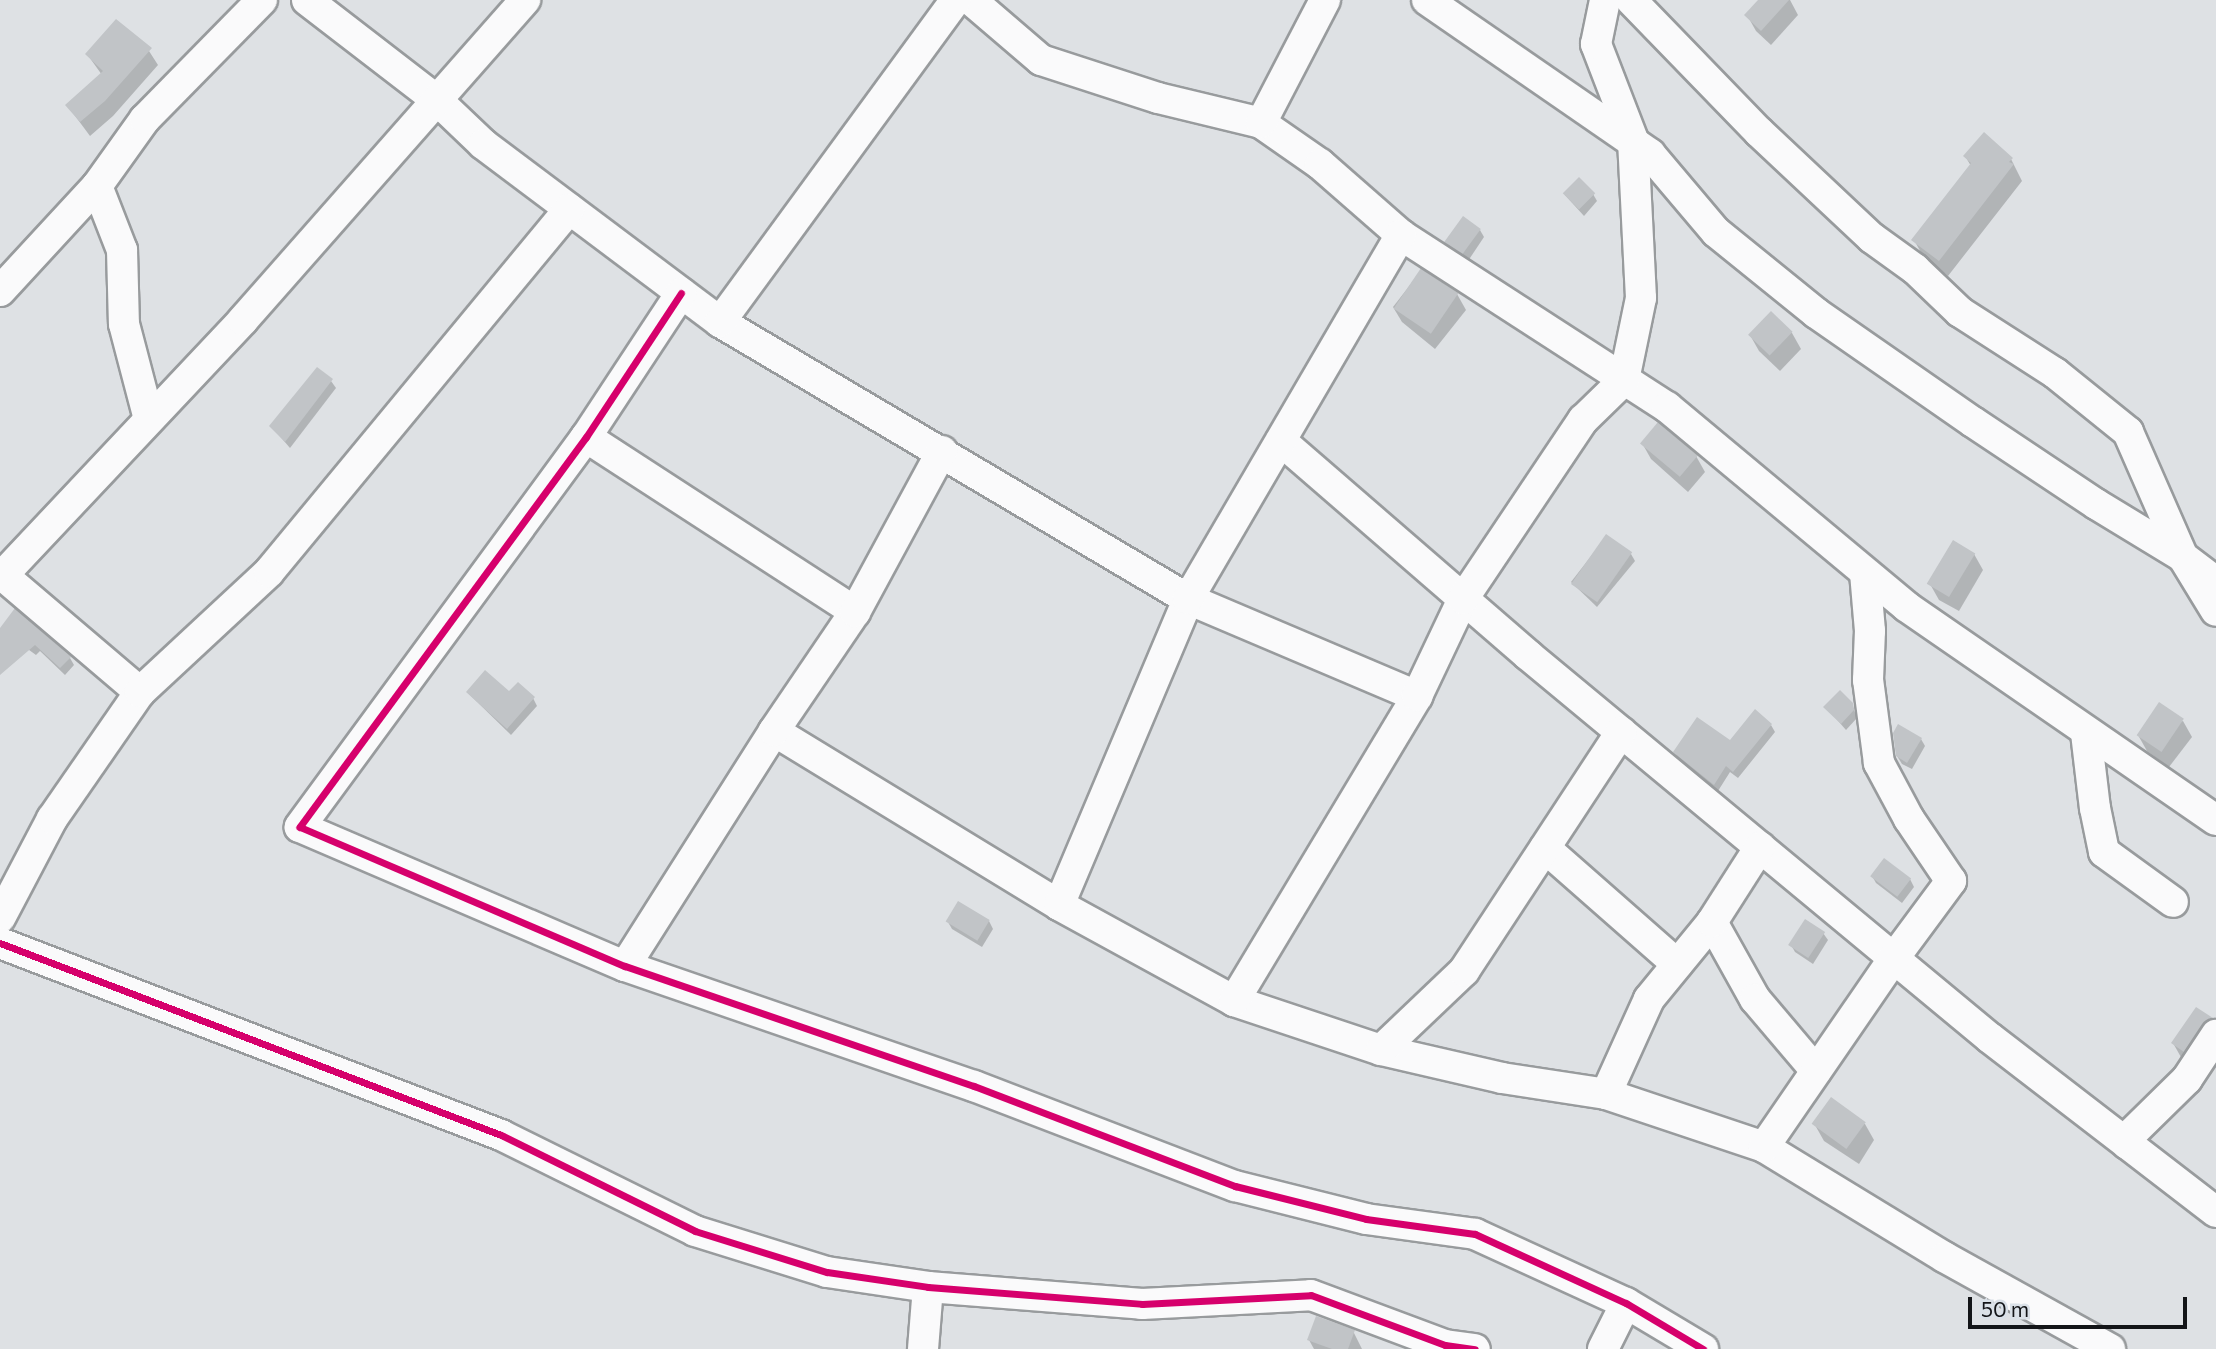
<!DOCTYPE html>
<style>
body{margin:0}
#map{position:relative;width:2216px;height:1349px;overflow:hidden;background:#dee1e4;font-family:Commissioner,sans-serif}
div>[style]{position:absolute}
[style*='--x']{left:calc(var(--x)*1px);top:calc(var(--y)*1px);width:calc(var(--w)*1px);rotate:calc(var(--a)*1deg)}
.shadow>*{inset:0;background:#0003}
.building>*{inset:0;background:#c1c4c7;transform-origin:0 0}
.roads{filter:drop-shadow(2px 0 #989b9d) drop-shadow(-2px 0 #989b9d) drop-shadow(0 2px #989b9d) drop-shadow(0 -2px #989b9d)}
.minor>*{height:30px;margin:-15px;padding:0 15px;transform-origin:15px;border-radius:15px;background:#fafafb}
.cycleway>*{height:7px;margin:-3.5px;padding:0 3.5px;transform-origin:3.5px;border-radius:3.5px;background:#d6006c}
span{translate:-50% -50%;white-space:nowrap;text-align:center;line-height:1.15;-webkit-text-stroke:5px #dae1e8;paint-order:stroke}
.scale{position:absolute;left:1968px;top:1297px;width:219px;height:32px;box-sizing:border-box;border:4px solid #131518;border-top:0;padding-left:9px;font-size:21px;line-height:24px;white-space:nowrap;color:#131518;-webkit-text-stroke:5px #dae1e8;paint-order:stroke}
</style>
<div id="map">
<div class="shadow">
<i style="clip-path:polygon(1761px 0,1790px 0,1798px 15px,1771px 45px,1756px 31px,1747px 15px)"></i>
<i style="clip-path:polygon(149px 51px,158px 65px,113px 116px,90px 136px,67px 105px,102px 75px,87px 54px)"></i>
<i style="clip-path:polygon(1965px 156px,2011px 159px,2022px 181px,1948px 276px,1923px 256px,1914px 240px,1971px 166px)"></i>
<i style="clip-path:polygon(1593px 194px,1597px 201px,1584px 216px,1565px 195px)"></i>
<i style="clip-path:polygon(1480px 230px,1484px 237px,1468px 261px,1451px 250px,1447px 242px)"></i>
<i style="clip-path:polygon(1421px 271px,1457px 294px,1466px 310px,1435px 349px,1402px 322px,1393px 307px)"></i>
<i style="clip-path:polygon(1771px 313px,1792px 333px,1801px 349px,1780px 371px,1759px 351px,1750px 335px)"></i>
<i style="clip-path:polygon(331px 381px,336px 388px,290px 448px,271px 426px)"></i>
<i style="clip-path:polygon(1642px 443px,1696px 456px,1705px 472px,1688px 492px,1651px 459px)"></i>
<i style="clip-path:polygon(1606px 537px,1631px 554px,1635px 561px,1597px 607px,1571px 582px)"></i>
<i style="clip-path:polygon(1974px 554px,1983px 570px,1959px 611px,1939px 600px,1930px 584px)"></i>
<i style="clip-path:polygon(7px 634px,70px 658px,74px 665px,65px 675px,40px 651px,36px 655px)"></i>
<i style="clip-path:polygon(468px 693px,533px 698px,537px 706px,511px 735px)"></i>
<i style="clip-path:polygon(1852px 704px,1857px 718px,1846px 730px,1826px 707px)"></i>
<i style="clip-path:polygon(2183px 721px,2192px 737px,2169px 767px,2147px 751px,2138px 735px)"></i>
<i style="clip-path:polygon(1771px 725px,1775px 732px,1738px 778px,1730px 772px,1718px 791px,1679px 760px,1675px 752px,1730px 742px)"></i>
<i style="clip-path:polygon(1921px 739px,1925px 746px,1912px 769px,1902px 764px,1897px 756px)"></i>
<i style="clip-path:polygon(1872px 876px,1910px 879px,1914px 887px,1902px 903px,1876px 883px)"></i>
<i style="clip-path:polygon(989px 921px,993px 929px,982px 947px,952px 929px,948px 922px)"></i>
<i style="clip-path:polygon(1823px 933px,1828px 940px,1813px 964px,1795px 952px,1791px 945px)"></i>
<i style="clip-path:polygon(2196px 1009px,2211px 1020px,2216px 1028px,2193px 1067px,2182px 1059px,2173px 1043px)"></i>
<i style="clip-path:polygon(1865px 1124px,1874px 1140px,1859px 1164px,1824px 1141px,1815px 1125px)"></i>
<i style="clip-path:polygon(1353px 1331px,1362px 1349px,1314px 1349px,1309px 1340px)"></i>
</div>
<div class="building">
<i style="clip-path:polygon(1758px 0,1789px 0,1761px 31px,1744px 15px)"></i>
<i style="clip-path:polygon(116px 19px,152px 48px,105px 101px,80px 122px,65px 105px,103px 71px,85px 54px)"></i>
<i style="clip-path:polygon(1984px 132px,2013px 158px,2009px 162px,2014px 164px,1939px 261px,1911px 240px,1971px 163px,1963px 156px)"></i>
<i style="left:1579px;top:177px;width:23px;height:23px;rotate:45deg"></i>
<i style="left:1463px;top:216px;width:22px;height:32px;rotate:36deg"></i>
<i style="left:1421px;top:268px;width:45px;height:49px;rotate:34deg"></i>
<i style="left:1771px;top:311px;width:30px;height:33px;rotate:44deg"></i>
<i style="clip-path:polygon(317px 367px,333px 379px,285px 442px,269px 426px)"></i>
<i style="left:1658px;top:422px;width:52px;height:28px;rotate:40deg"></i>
<i style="left:1606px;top:534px;width:32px;height:61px;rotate:35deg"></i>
<i style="left:1953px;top:540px;width:26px;height:51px;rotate:31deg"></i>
<i style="clip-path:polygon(15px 608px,71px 657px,60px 668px,35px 645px,0 675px,0 628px)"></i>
<i style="clip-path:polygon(485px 670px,509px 691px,518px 682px,535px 697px,507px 729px,466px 692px)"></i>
<i style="clip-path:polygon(1840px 690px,1853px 703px,1854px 710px,1841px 724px,1823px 707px)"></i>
<i style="left:2159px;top:702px;width:30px;height:40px;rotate:34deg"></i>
<i style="clip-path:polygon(1755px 709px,1772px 724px,1733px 772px,1726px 766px,1714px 785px,1673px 752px,1697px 717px,1730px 740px)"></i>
<i style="clip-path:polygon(1898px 724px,1922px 738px,1907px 763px,1896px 756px,1893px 733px)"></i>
<i style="left:1884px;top:858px;width:34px;height:23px;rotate:37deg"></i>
<i style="left:958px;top:901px;width:37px;height:24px;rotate:31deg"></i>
<i style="left:1805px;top:919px;width:24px;height:31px;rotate:33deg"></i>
<i style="clip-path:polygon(2196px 1007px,2213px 1018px,2202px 1025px,2184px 1052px,2171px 1043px)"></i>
<i style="left:1831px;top:1097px;width:43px;height:33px;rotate:36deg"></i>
<i style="clip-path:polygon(1316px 1316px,1355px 1330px,1348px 1349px,1332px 1349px,1307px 1340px)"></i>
</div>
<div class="roads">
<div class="minor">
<i style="--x:307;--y:0;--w:164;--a:37.6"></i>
<i style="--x:437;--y:100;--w:64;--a:43.7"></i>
<i style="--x:483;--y:144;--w:296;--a:36.9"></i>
<i style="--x:720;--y:322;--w:544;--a:30.62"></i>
<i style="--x:1188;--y:599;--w:249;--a:23"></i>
<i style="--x:971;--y:0;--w:92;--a:40.6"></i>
<i style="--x:1041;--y:60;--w:123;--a:18"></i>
<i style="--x:1158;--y:98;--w:106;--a:13.6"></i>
<i style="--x:1261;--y:123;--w:72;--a:34.8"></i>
<i style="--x:1320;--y:164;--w:108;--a:41.2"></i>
<i style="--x:1401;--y:235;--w:317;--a:32.9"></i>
<i style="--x:1667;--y:407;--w:312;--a:39.8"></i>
<i style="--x:1907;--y:607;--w:375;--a:34.6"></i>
<i style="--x:1427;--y:0;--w:271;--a:34.6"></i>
<i style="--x:1650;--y:154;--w:102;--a:49.8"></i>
<i style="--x:1716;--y:232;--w:129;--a:39"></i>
<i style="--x:1816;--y:313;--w:191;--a:34.8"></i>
<i style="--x:1973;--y:422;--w:148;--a:33.7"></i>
<i style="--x:2096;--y:504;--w:102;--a:31.3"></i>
<i style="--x:2183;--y:557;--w:41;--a:37.1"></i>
<i style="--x:1631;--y:0;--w:184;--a:45.9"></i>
<i style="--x:1759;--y:132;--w:155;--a:43.2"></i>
<i style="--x:1872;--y:238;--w:53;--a:35.8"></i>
<i style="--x:1915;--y:269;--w:62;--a:43.7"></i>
<i style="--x:1960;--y:312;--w:113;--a:32.7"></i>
<i style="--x:2055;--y:373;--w:94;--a:38.9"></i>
<i style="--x:2128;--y:432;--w:137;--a:66.3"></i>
<i style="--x:2183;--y:557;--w:63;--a:58.6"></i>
<i style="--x:1261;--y:123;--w:139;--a:-62.5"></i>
<i style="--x:97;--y:186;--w:69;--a:68.7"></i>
<i style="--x:122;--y:250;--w:74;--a:88.5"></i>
<i style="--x:124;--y:324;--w:98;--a:75.3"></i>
<i style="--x:0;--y:291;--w:143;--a:-47.3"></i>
<i style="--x:97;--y:186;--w:82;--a:-54.4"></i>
<i style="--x:145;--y:119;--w:167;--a:-45.5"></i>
<i style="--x:681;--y:293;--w:173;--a:123.4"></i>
<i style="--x:586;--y:437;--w:484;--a:126.3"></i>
<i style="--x:300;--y:827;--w:353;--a:23.2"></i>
<i style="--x:625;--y:966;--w:369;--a:19"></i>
<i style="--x:974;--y:1086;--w:280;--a:21"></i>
<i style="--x:1235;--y:1186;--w:135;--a:14.1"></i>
<i style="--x:1366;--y:1219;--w:110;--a:7.8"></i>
<i style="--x:1475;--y:1234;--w:166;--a:24.6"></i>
<i style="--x:1626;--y:1303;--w:90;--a:30.9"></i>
<i style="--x:720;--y:322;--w:399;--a:-53.8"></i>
<i style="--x:586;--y:437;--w:321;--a:33"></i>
<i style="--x:1281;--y:441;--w:327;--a:40.9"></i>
<i style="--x:1528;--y:655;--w:600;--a:39.66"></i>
<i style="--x:1990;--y:1038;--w:285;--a:37.6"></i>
<i style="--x:0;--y:573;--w:184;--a:40.4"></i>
<i style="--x:3;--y:575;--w:350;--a:-46.7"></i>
<i style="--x:243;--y:320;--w:427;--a:-48.6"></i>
<i style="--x:774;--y:731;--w:334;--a:31.4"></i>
<i style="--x:1059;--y:905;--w:200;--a:28.7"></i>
<i style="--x:1234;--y:1001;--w:155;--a:18.4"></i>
<i style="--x:1381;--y:1050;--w:124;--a:13"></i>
<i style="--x:1502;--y:1078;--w:105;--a:8.7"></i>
<i style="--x:1606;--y:1094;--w:167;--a:18.5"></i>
<i style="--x:1764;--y:1147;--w:211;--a:31.4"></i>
<i style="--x:1944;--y:1257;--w:190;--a:29"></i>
<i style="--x:2086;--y:733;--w:76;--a:83.2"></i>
<i style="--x:2095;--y:808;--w:45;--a:78.4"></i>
<i style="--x:2104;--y:852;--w:85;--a:35.9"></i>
<i style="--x:1545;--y:848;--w:176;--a:41.3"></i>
<i style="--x:1059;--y:905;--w:332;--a:-67.1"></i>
<i style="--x:1188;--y:599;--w:422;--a:-59.7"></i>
<i style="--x:0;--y:918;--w:112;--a:-62.3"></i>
<i style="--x:52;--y:819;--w:155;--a:-55.3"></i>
<i style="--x:140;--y:692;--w:176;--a:-42.9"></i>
<i style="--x:269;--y:572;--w:471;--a:-50.4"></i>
<i style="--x:1712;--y:922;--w:88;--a:60.8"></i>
<i style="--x:1755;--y:999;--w:94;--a:49.7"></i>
<i style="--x:0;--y:943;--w:537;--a:20.97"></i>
<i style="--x:501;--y:1135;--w:216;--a:26.3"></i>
<i style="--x:695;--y:1231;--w:138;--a:17.3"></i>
<i style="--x:827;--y:1272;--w:102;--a:8.4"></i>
<i style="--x:928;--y:1287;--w:215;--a:4.5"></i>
<i style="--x:1142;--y:1304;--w:169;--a:-3"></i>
<i style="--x:1311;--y:1295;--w:143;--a:20.5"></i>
<i style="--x:1445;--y:1345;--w:30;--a:8"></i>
<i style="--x:625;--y:966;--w:278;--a:-57.6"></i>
<i style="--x:774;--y:731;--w:144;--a:-55.8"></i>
<i style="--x:855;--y:612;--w:183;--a:-61.6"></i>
<i style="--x:1234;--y:1001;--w:356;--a:-59"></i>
<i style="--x:1417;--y:696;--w:107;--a:-64.6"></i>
<i style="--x:1463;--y:599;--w:216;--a:-56.2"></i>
<i style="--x:1583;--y:420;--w:57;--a:-44.3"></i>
<i style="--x:1624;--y:380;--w:84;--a:-78.3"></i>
<i style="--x:1641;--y:298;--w:158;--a:-92.9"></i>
<i style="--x:1633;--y:140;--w:103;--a:-111.1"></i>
<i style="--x:1596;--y:44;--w:45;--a:-78.4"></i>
<i style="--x:1381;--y:1050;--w:115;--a:-43.6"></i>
<i style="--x:1464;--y:971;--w:286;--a:-56.7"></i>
<i style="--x:1606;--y:1094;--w:104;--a:-65.6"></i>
<i style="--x:1649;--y:999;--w:99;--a:-50.7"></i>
<i style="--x:1712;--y:922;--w:89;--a:-57.4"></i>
<i style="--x:2127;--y:1144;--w:9;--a:-72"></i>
<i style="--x:2130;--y:1135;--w:80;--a:-44.5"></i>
<i style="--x:2187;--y:1079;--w:53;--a:-56.6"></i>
<i style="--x:1764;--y:1147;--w:229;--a:-55.5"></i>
<i style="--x:1894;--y:958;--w:96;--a:-53.5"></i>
<i style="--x:1951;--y:881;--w:75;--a:-124.1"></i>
<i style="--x:1909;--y:819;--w:64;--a:-118.2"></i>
<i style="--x:1879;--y:763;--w:84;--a:-97.5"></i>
<i style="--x:1868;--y:680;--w:49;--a:-87.7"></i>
<i style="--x:1870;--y:631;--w:58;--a:-94.9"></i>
<i style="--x:923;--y:1349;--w:62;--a:-85.4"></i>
<i style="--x:1603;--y:1349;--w:51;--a:-63.4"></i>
</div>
</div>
<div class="cycleway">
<i style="--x:681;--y:293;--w:173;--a:123.4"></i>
<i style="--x:586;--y:437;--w:484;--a:126.3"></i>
<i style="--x:300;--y:827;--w:353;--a:23.2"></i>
<i style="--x:625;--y:966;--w:369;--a:19"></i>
<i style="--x:974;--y:1086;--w:280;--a:21"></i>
<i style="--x:1235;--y:1186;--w:135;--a:14.1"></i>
<i style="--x:1366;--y:1219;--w:110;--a:7.8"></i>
<i style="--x:1475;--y:1234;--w:166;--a:24.6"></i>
<i style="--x:1626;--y:1303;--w:90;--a:30.9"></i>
<i style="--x:0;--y:943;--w:537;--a:20.97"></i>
<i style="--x:501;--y:1135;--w:216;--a:26.3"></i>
<i style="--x:695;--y:1231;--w:138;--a:17.3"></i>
<i style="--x:827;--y:1272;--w:102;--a:8.4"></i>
<i style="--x:928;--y:1287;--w:215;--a:4.5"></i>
<i style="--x:1142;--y:1304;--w:169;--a:-3"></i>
<i style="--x:1311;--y:1295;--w:143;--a:20.5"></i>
<i style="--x:1445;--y:1345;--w:30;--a:8"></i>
</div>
<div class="scale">50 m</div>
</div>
